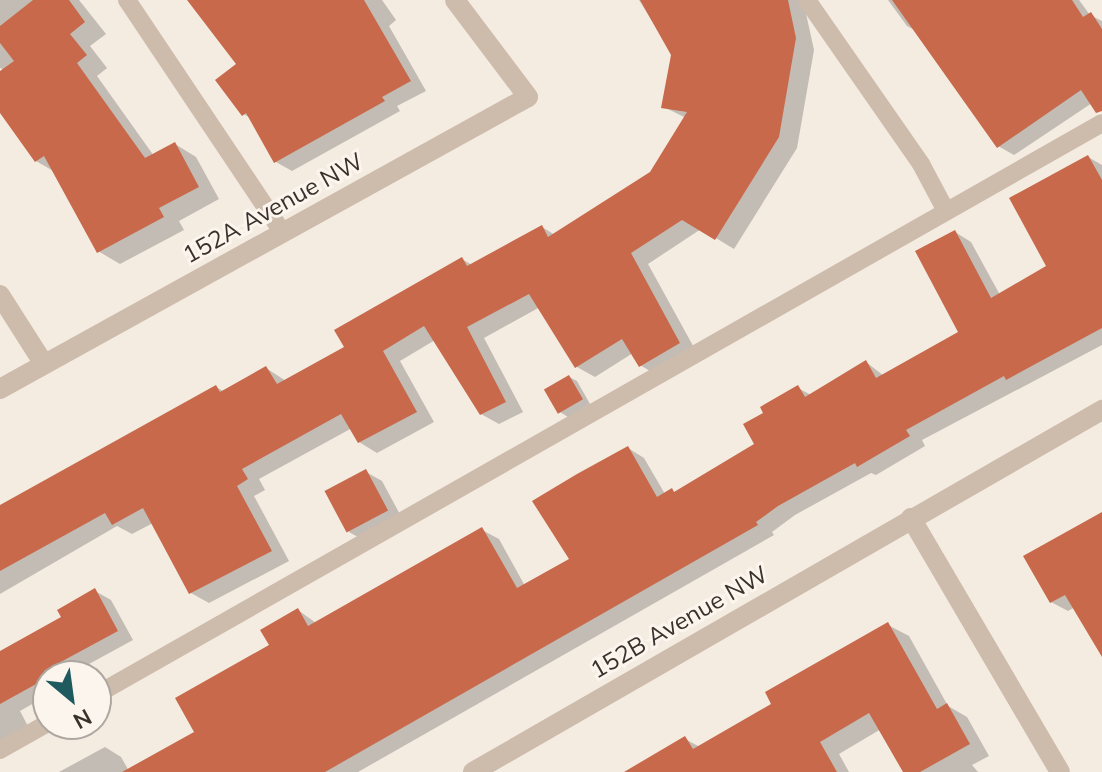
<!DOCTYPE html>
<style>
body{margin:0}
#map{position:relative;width:1102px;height:772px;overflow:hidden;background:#f4ebe1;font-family:Mulish,sans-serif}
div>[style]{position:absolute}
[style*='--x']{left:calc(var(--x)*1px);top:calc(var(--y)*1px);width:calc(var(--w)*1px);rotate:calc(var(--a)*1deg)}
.shadow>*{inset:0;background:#0003}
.building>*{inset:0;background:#c8694b;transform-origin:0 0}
.lane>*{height:18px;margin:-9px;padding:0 9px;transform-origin:9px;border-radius:9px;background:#cdbbac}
.street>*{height:20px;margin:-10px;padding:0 10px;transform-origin:10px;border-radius:10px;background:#cdbbac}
span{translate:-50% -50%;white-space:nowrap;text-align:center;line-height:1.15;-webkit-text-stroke:6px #fbf5ee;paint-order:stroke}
.street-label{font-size:24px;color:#3b302b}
.north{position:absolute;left:32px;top:660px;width:80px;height:80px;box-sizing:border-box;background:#fbf5ee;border:2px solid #aea6a0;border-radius:50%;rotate:151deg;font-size:22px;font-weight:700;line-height:32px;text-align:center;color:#3b302b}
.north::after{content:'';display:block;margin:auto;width:28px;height:36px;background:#1f5a5e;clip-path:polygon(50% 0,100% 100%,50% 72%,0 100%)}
</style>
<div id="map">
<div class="shadow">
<i style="clip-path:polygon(0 0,79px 0,106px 34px,90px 46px,107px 68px,97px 76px,154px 156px,175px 144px,196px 157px,219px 199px,179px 221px,184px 230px,120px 264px,98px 251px,55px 172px,36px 161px,0 103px,0 74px,5px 70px,0 68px)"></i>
<i style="clip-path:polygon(190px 0,382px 0,396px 20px,389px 26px,426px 91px,397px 106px,400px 111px,292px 171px,276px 162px,251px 118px,243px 114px,239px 64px)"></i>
<i style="clip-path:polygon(639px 0,803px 0,814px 50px,797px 148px,734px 249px,701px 229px,648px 264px,697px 353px,658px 376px,640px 365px,633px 353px,595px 377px,577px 367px,540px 307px,484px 338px,523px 412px,499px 424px,481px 414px,435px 340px,400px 361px,434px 422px,377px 453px,359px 442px,352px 428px,259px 479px,265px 490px,254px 496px,289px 561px,209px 603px,191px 593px,153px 523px,132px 534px,117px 526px,0 594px,0 506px,216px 387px,223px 391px,266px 368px,286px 381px,347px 348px,462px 259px,472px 265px,542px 227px,555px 235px,651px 174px,686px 118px,664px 107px,673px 55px)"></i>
<i style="clip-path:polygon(888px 0,1079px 0,1090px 15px,1102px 21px,1102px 109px,1092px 103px,1014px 155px,998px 146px,918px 32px,907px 26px)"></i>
<i style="clip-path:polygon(1088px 157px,1102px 165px,1102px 345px,922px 440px,925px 446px,876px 475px,871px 473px,795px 515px,772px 532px,774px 535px,358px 772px,59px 772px,105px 747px,121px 757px,129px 771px,197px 732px,298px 610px,316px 623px,482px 530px,499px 539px,525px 586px,571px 560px,628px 448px,644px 458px,665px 494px,672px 491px,676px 493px,757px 445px,766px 414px,798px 388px,811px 395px,866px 362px,884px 376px,961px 333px,955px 232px,971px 242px,1000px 295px,1049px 267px)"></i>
<i style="clip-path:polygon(569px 377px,577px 381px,590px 404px,568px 417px,560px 412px)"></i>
<i style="clip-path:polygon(366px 472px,382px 481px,403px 520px,365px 541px,349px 532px)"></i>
<i style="clip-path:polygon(1102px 516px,1102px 653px,1075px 607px,1068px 611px,1051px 602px)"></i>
<i style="clip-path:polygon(95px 591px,111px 600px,133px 640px,67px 676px,48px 676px,48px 695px,20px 711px,31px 732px,0 749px,0 653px,64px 618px)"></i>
<i style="clip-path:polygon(888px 625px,909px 636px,948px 706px,967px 717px,989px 756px,972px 765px,978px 772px,905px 772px,881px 729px,839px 754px,849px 772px,628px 772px,685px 739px,700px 747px,774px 705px)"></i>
</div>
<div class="building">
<i style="clip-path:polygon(33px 0,69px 0,85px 22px,70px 34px,87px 55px,77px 63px,145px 158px,175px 142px,199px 187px,159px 208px,164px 217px,97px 253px,44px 156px,35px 162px,0 113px,0 71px,14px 61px,0 43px,0 26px)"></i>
<i style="clip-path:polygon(187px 0,364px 0,411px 81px,382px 97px,385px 101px,274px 163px,246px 113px,242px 116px,215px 80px,236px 64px)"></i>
<i style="clip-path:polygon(640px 0,788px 0,796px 38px,779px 137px,715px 240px,682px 220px,631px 253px,680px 343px,639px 367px,622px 339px,575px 368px,529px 294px,467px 327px,506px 402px,480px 415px,424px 326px,383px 351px,417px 412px,358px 443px,341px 414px,242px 469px,248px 479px,237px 486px,272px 551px,189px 594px,143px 508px,112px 525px,105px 513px,0 571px,0 505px,216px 385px,220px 392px,266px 366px,277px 384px,344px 347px,334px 330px,462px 257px,467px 266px,542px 225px,548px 237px,650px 172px,687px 112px,661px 108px,671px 55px)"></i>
<i style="clip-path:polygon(892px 0,1072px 0,1083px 17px,1091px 12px,1102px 29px,1102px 111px,1096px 113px,1081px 90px,997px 148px)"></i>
<i style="clip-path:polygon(1088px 155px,1102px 180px,1102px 328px,1006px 380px,1004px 376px,906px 430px,910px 436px,857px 467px,855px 463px,778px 506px,756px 522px,758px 525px,325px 772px,122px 772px,194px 732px,175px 698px,269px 645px,260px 630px,298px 608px,308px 626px,482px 527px,517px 588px,569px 559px,532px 501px,577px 474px,628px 446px,657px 497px,672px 488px,674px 492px,754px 444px,743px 424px,763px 413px,760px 407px,798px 385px,805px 397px,866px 360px,876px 378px,958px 332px,915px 251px,955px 230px,991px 298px,1046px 266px,1009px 198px)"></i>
<i style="left:569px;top:375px;width:28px;height:29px;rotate:60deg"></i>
<i style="left:366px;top:469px;width:47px;height:47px;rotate:62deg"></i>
<i style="clip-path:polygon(1102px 512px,1102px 657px,1065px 595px,1050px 603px,1023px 556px)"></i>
<i style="clip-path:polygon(95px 588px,118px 631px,44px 671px,47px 678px,0 704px,0 651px,61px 617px,57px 610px)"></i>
<i style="clip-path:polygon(888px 622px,937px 709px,947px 703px,970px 744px,920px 772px,903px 772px,869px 713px,820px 742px,837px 772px,624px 772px,685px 736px,693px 749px,771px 704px,765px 692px)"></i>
</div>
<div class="lane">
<i style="--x:127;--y:0;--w:280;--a:56.2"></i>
<i style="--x:807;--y:0;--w:200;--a:55.2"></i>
<i style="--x:921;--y:164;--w:53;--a:62"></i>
<i style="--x:96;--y:695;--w:1157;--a:-29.62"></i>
<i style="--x:0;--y:750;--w:55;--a:-29.4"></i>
</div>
<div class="street">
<i style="--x:0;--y:295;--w:82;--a:57.5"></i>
<i style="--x:0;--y:389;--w:603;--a:-28.94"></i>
<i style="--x:528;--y:97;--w:121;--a:-127"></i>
<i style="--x:911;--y:518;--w:294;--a:59.6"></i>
<i style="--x:473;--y:772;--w:726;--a:-29.92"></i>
</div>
<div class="street-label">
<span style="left:273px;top:208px;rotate:-29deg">152A Avenue NW</span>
<span style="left:679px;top:622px;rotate:-30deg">152B Avenue NW</span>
</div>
<div class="north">N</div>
</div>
